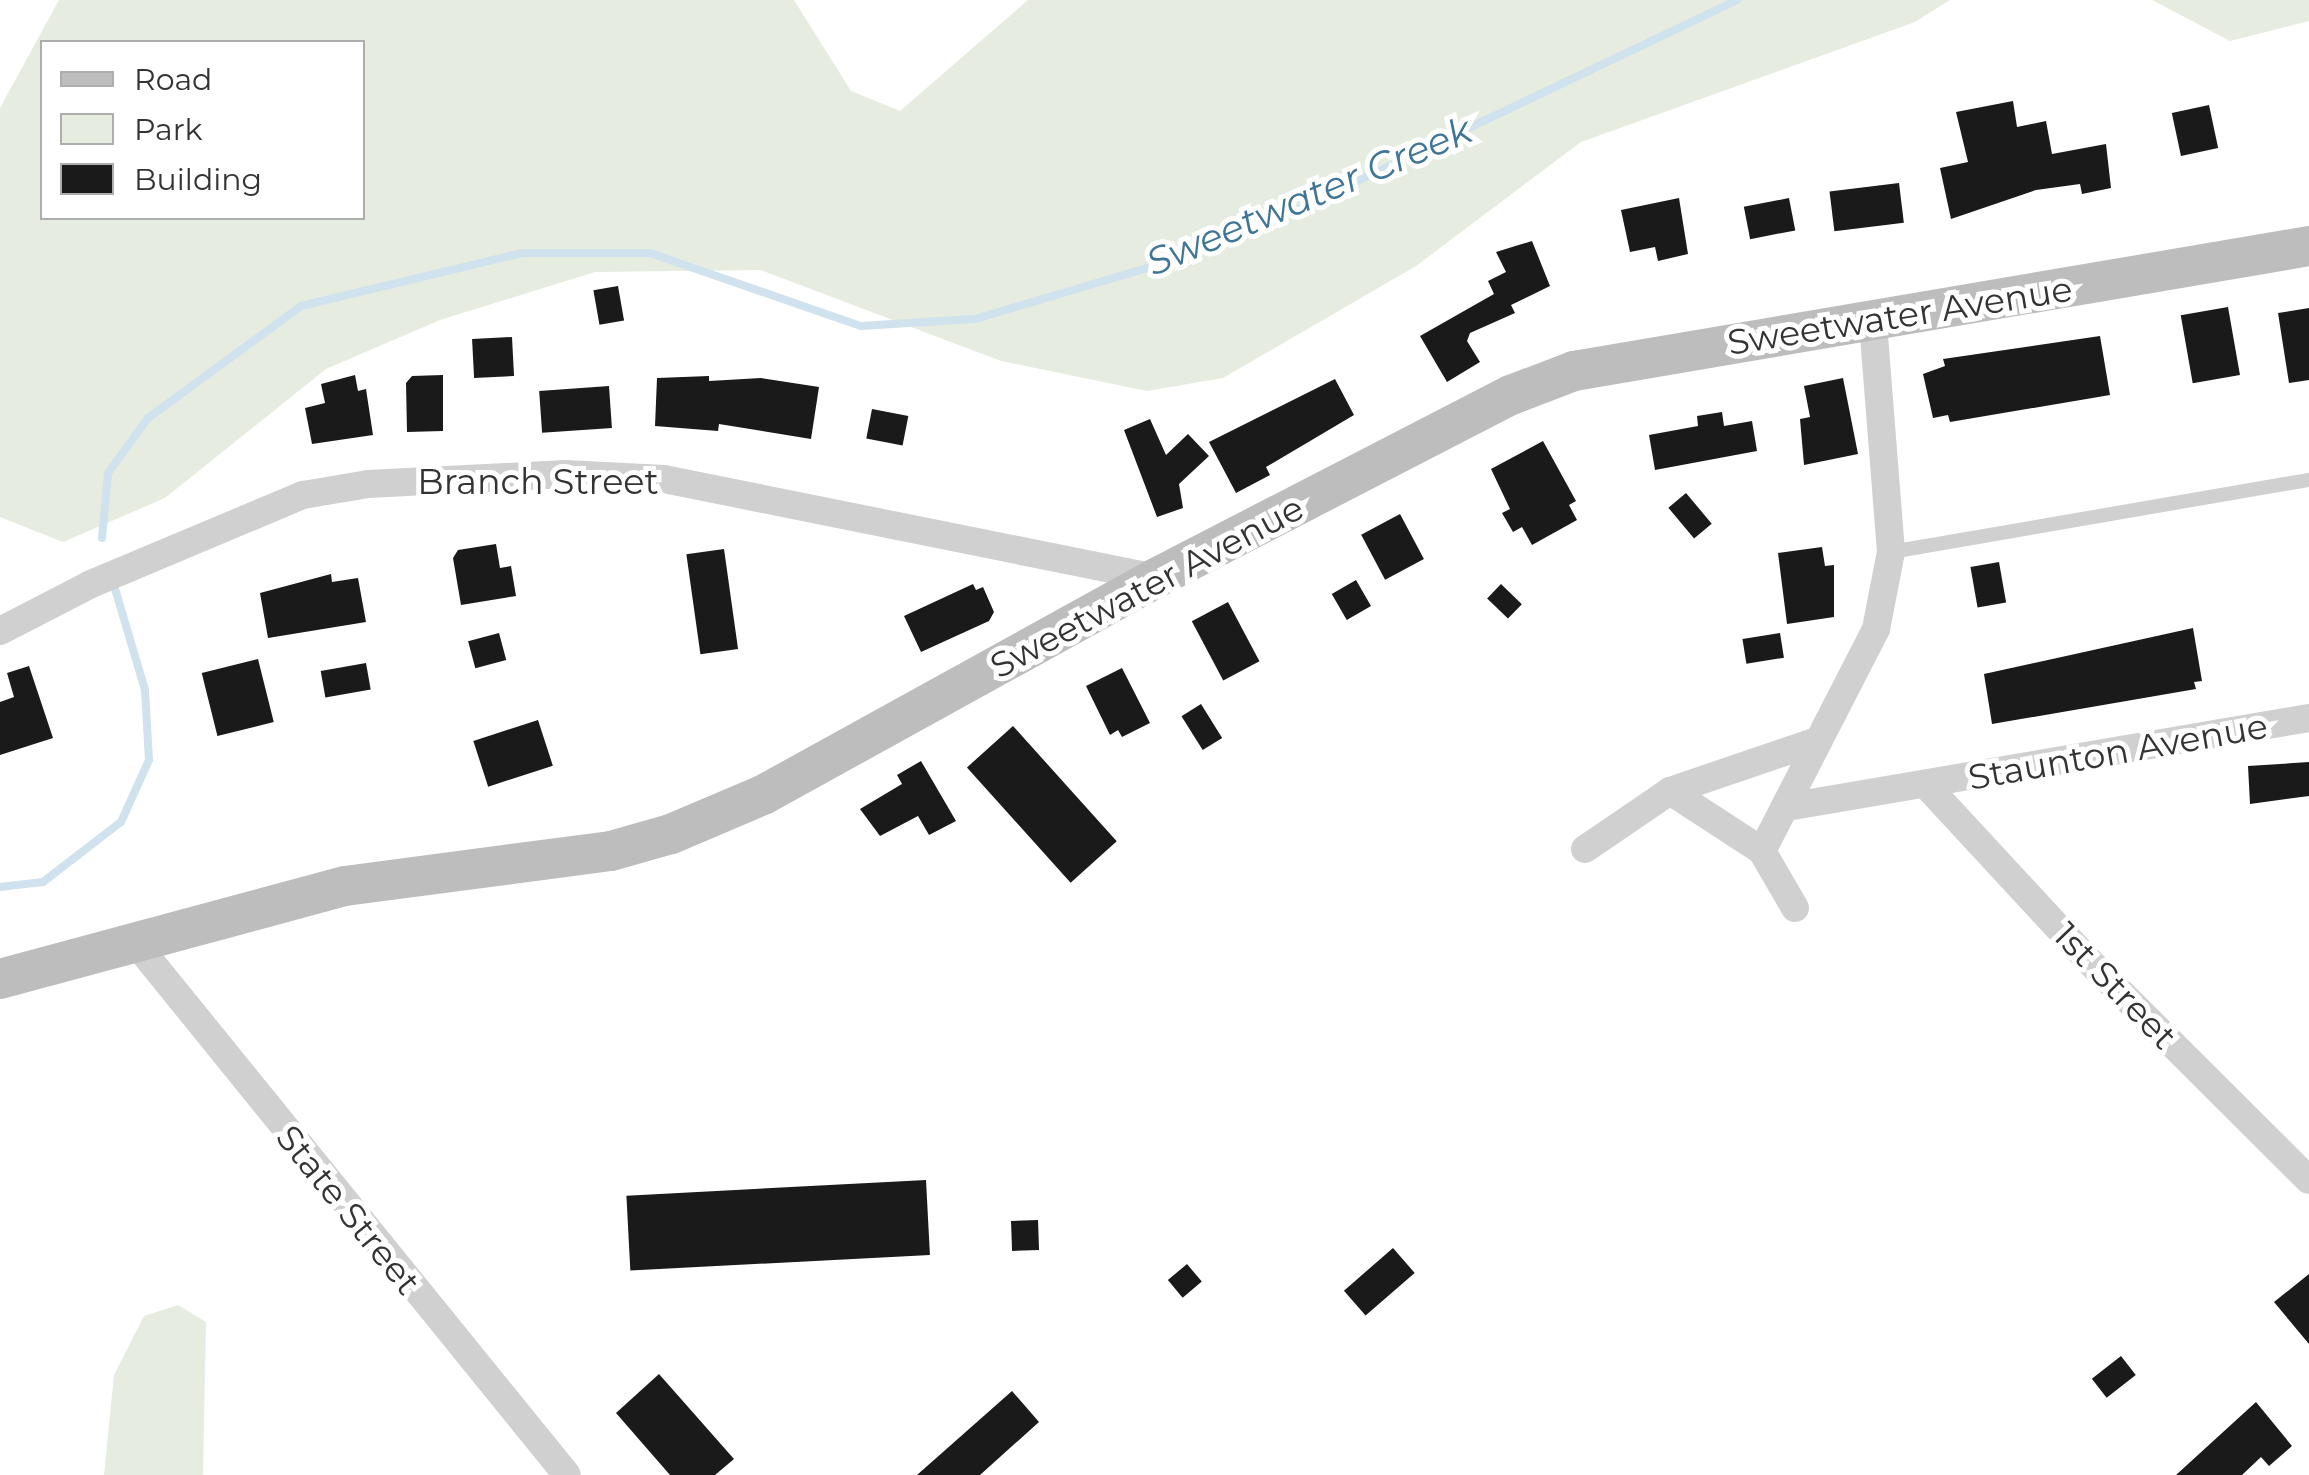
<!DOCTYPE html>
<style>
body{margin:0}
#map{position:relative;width:2309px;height:1475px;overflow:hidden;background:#fff;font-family:Montserrat,sans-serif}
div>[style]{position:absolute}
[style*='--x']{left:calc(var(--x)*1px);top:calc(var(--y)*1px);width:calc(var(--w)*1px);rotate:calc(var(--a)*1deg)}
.green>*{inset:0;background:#e6ecdf}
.stream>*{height:8px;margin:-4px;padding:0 4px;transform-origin:4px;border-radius:4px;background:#cfe2ee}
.building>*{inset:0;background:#1a1a1a;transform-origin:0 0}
.lane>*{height:14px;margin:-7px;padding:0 7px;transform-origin:7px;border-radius:7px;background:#d0d0d0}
.street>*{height:28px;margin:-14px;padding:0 14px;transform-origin:14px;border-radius:14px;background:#d0d0d0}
.secondary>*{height:40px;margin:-20px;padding:0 20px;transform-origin:20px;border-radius:20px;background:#bdbdbd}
span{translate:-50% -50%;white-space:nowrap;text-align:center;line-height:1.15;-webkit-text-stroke:10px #fff;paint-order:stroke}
.street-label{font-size:35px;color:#333}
.water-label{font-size:38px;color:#3f7597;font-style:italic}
.legend{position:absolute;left:40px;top:40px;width:325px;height:180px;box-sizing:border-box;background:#fff;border:2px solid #adadad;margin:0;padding:12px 18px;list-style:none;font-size:30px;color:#333}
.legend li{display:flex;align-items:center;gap:20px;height:50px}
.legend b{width:50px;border:2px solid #adadad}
</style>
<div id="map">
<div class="green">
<i style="clip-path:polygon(evenodd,59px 0,794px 0,851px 91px,900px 111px,1028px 0,1950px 0,1915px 22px,1581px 142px,1416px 266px,1223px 378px,1147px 391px,1001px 361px,761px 270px,595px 272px,440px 320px,326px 369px,165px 498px,63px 542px,0 517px,0 108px,59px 0,42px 42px,362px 42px,362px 218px,42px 218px,42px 42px)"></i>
<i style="clip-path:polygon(2152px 0,2309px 0,2309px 21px,2230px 41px)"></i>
<i style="clip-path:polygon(178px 1305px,206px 1322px,203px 1475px,104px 1475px,114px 1375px,144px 1316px)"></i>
</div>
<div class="stream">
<i style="--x:102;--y:538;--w:65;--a:-84.7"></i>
<i style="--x:108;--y:473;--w:68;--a:-54"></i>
<i style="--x:148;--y:418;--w:190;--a:-36.2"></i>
<i style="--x:301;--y:306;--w:226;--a:-13.5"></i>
<i style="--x:521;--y:253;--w:129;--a:0"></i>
<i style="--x:650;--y:253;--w:223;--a:19.1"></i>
<i style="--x:861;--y:326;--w:114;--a:-3.5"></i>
<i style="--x:975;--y:319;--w:179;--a:-16.5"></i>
<i style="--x:1147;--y:268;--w:161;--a:-21.1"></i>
<i style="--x:1297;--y:210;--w:488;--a:-25.5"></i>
<i style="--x:0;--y:887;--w:43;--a:-6.6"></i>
<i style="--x:43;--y:882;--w:98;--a:-37.6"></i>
<i style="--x:121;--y:822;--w:68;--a:-65.7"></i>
<i style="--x:149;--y:760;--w:70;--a:-93.3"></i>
<i style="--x:145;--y:690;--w:113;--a:-106.5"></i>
</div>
<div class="building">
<i style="clip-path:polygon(2013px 101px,2017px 127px,2046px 121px,2052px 154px,2106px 144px,2111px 188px,2082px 194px,2080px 184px,2036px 190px,1951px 219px,1940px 168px,1968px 162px,1956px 112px)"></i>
<i style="left:2209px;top:105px;width:44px;height:38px;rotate:78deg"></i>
<i style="left:1899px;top:183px;width:40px;height:70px;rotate:83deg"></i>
<i style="clip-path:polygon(1679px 198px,1688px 254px,1658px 261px,1655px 247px,1630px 252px,1621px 210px)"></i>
<i style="left:1789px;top:198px;width:33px;height:46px;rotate:79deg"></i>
<i style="clip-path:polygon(1532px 241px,1550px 286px,1511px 305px,1515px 313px,1470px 333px,1467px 341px,1480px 362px,1447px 382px,1420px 336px,1494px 294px,1488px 281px,1506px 272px,1496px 252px)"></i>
<i style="left:618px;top:286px;width:35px;height:25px;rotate:80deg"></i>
<i style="left:2228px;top:307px;width:69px;height:48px;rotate:80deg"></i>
<i style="clip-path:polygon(2309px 308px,2309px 380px,2289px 383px,2278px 313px)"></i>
<i style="clip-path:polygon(2100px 336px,2110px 395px,1950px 422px,1948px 415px,1933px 418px,1923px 374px,1945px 366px,1943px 359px)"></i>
<i style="left:512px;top:337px;width:39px;height:40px;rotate:87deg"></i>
<i style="clip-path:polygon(355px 375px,358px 391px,366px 389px,373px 435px,312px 444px,305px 408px,325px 403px,321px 384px)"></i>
<i style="clip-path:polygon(443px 375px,443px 431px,407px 432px,406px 383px,412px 376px)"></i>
<i style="clip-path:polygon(709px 376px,709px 381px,761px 378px,819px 387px,811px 439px,719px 424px,718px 431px,655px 426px,657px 378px)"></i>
<i style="clip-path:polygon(1843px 378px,1858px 454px,1804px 465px,1800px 419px,1810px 417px,1804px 386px)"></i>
<i style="clip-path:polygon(1335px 379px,1354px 415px,1266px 467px,1270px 475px,1236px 493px,1209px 442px)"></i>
<i style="left:609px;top:386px;width:42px;height:70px;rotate:86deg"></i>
<i style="left:872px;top:409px;width:37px;height:30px;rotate:11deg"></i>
<i style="clip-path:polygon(1722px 412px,1724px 426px,1752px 421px,1757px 451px,1655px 470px,1649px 435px,1698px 426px,1697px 416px)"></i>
<i style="clip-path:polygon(1150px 419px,1166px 455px,1188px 434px,1209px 456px,1179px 484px,1183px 508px,1157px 517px,1124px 430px)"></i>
<i style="clip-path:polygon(1543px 441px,1576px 501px,1569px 505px,1577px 520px,1532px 545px,1522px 527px,1513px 532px,1502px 513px,1510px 509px,1491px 469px)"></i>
<i style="left:1686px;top:493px;width:40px;height:23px;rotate:50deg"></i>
<i style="left:1400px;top:514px;width:51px;height:44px;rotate:62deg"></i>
<i style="clip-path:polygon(496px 544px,500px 568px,511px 566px,516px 596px,461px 605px,453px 558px,458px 550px)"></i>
<i style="clip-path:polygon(1822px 547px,1825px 566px,1834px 565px,1834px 617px,1787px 624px,1778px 553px)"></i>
<i style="left:724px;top:549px;width:101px;height:38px;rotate:82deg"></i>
<i style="left:1999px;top:562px;width:41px;height:29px;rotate:80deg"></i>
<i style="clip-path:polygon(331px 574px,332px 582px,358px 578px,366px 622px,268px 638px,260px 593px)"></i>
<i style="left:1356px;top:580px;width:30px;height:28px;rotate:60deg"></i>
<i style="clip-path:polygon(973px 584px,976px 590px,983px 587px,994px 612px,989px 621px,921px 652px,904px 616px)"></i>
<i style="left:1501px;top:584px;width:29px;height:20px;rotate:44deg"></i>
<i style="left:1228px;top:602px;width:67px;height:41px;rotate:62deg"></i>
<i style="clip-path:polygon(2193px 628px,2202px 681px,2194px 682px,2196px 689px,1992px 724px,1984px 674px)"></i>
<i style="left:499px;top:633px;width:28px;height:32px;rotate:75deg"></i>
<i style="left:1780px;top:633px;width:25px;height:38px;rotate:81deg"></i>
<i style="left:258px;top:659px;width:65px;height:58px;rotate:76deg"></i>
<i style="left:366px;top:663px;width:27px;height:46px;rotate:80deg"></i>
<i style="clip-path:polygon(29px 666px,53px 738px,0 755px,0 702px,14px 697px,7px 673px)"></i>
<i style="clip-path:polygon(1122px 668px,1150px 723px,1122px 737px,1118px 730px,1110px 735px,1086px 686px)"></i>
<i style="left:1201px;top:704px;width:40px;height:23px;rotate:58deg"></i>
<i style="left:538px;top:720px;width:48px;height:68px;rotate:72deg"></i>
<i style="left:1013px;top:726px;width:155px;height:62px;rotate:48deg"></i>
<i style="clip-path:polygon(921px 761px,956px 821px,929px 835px,918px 816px,880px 836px,860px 809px,902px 784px,897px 775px)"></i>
<i style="clip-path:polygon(2309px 762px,2309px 796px,2250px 804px,2248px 766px)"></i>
<i style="left:926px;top:1180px;width:75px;height:300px;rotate:87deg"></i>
<i style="left:1038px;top:1220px;width:30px;height:27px;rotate:88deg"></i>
<i style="left:1393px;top:1248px;width:33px;height:65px;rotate:49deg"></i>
<i style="left:1187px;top:1264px;width:23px;height:25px;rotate:50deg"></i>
<i style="clip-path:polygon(2309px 1274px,2309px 1344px,2274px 1302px)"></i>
<i style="left:2121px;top:1356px;width:24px;height:37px;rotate:52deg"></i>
<i style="clip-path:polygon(659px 1374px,734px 1459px,715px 1475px,670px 1475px,616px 1413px)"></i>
<i style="clip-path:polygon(1012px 1391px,1039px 1422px,980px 1475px,917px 1475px)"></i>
<i style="clip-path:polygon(2256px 1402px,2292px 1446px,2269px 1466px,2261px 1457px,2242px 1475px,2176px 1475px)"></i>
</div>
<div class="lane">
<i style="--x:1891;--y:552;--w:424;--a:-9.8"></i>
</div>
<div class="street">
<i style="--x:0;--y:631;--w:102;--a:-27.3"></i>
<i style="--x:91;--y:584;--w:230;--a:-22.8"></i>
<i style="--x:303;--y:495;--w:66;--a:-9.6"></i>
<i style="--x:368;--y:484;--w:197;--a:-2.9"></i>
<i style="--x:565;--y:474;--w:99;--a:2.9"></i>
<i style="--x:664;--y:479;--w:502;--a:11.38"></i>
<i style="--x:1927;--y:786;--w:236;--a:47.2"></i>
<i style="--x:2087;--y:959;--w:313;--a:44.9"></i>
<i style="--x:1670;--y:791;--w:110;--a:33.1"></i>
<i style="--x:1787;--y:807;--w:530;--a:-9.68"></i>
<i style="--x:1585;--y:849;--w:103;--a:-34.3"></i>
<i style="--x:1670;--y:791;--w:152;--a:-18.8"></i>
<i style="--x:1795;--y:908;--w:66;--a:-120.1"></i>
<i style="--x:1762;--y:851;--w:250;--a:-62.8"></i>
<i style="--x:1876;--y:629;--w:78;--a:-79"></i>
<i style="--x:1891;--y:552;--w:231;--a:-94.5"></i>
<i style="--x:134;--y:941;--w:687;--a:50.96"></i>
</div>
<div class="secondary">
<i style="--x:0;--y:979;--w:357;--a:-15.1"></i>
<i style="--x:345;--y:886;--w:268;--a:-7.5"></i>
<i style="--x:611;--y:851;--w:62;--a:-15.8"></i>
<i style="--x:671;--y:834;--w:100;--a:-23"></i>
<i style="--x:763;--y:795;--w:449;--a:-28.9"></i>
<i style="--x:1156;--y:578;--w:399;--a:-27.3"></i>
<i style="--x:1511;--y:395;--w:67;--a:-20.9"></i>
<i style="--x:1574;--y:371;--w:746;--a:-9.65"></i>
</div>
<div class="street-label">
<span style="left:1900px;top:316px;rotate:-9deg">Sweetwater Avenue</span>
<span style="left:538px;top:482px">Branch Street</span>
<span style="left:1147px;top:587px;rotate:-28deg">Sweetwater Avenue</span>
<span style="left:2118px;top:752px;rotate:-10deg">Staunton Avenue</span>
<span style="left:2115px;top:986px;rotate:46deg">1st Street</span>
<span style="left:348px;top:1210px;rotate:51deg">State Street</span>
</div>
<div class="water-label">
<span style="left:1309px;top:196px;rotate:-23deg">Sweetwater Creek</span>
</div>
<ul class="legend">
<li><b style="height:12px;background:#bdbdbd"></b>Road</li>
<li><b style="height:28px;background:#e6ecdf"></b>Park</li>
<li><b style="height:28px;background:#1a1a1a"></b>Building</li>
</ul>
</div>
